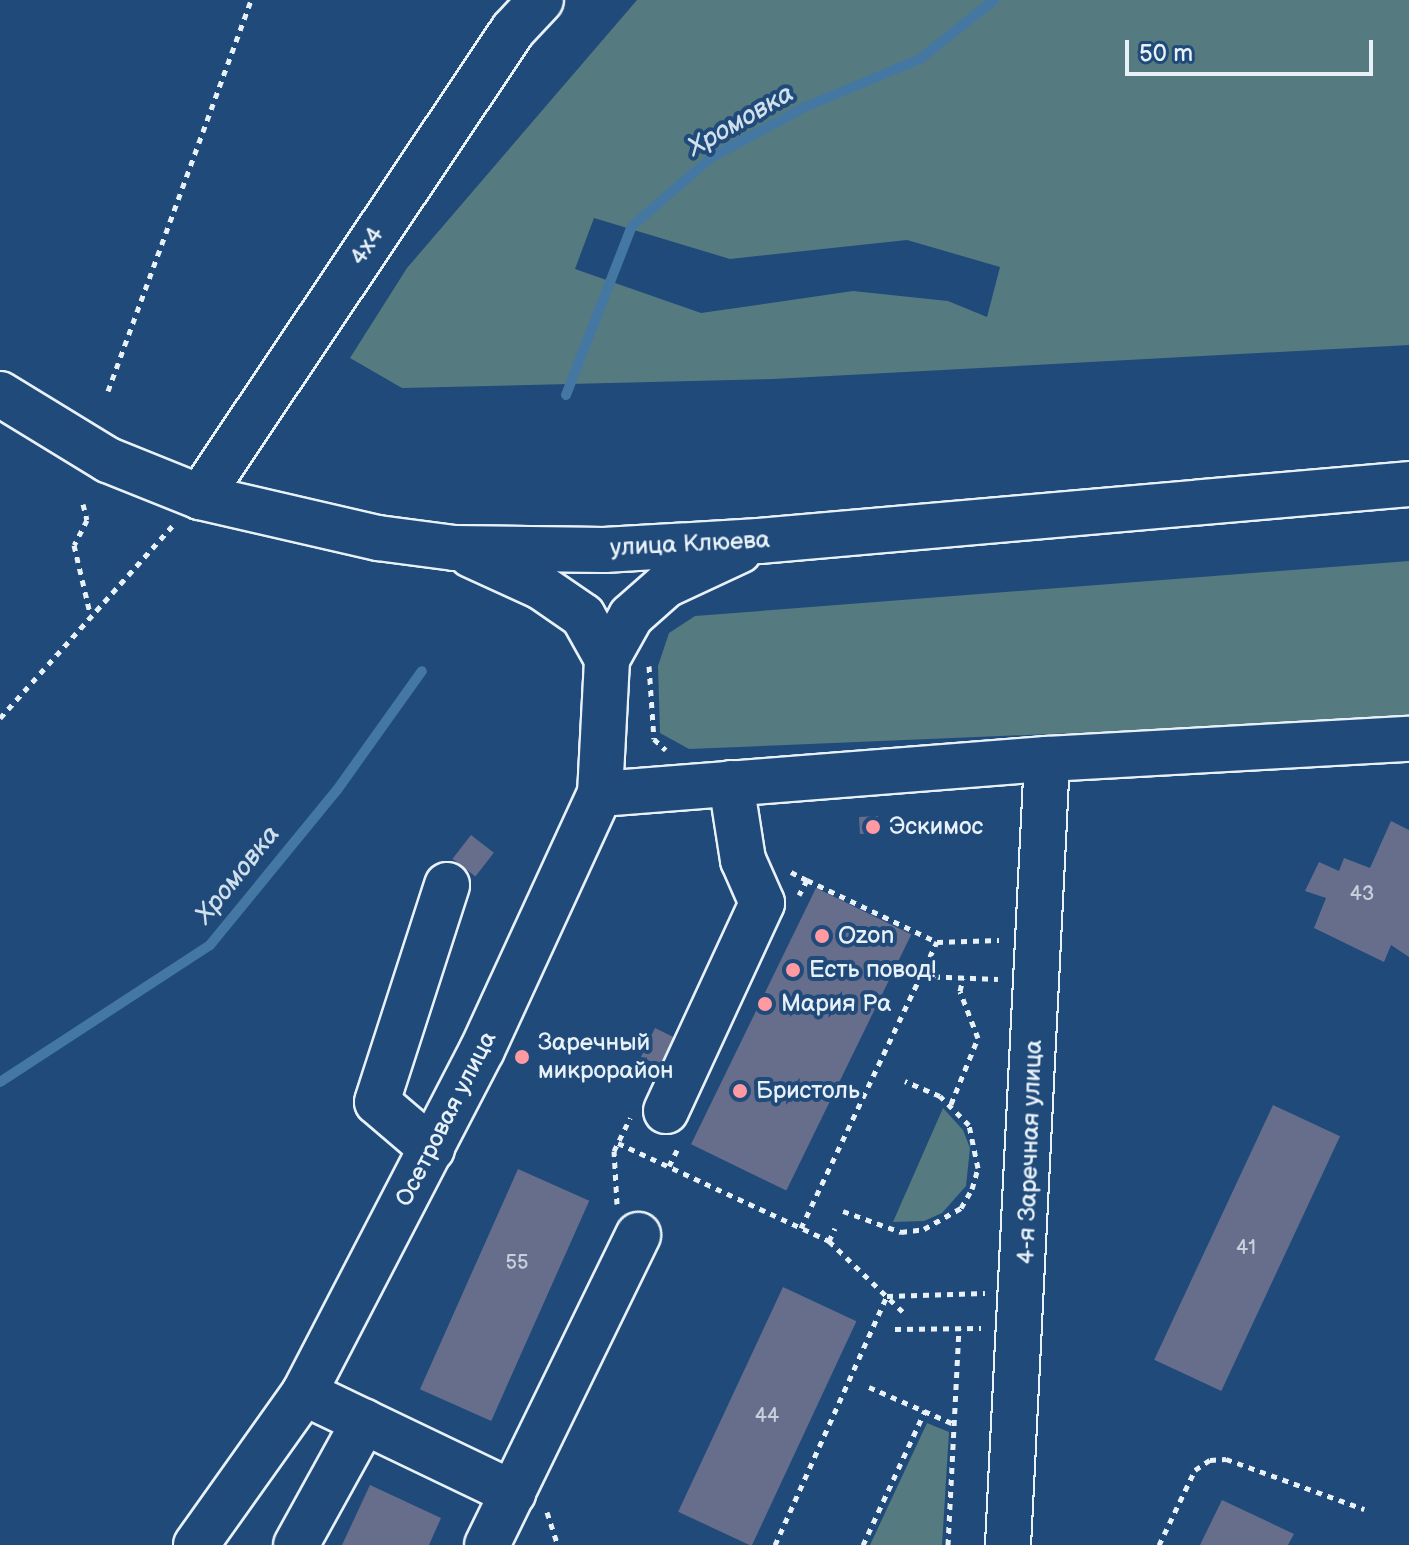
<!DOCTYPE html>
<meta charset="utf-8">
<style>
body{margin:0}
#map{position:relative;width:1409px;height:1545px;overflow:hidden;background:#1f4a7a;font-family:"Balsamiq Sans",sans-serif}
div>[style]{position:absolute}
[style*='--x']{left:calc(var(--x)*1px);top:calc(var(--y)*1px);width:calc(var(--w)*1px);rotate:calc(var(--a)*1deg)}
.green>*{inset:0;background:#557a80}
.stream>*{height:10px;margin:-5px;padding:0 5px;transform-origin:5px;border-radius:5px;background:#4478a2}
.building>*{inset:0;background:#676e8c;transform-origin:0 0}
.path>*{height:5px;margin-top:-2.5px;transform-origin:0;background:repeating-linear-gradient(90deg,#e8f1f8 0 6px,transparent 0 12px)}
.roads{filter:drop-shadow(2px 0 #e8f1f8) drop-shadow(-2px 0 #e8f1f8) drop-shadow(0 2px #e8f1f8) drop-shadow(0 -2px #e8f1f8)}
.minor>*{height:44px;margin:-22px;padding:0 22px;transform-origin:22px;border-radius:22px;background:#1f4a7a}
.major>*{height:44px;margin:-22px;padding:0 22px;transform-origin:22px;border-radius:22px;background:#1f4a7a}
.dots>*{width:22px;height:22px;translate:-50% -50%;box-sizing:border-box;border:4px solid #1f4a7a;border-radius:50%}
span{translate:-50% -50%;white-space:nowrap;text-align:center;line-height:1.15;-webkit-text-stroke:8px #1f4a7a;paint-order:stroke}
.number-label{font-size:20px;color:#c8d0dd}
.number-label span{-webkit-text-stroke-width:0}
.street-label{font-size:24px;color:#e8f1f8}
.poi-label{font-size:24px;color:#e8f1f8}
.left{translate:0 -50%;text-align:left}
.water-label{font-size:26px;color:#cfdfeb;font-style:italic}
.scale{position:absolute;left:1125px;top:40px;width:248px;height:36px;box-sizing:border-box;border:4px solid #e8f1f8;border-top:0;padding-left:10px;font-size:24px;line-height:28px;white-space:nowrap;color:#e8f1f8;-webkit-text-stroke:6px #1f4a7a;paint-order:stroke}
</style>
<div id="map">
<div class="green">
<i style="clip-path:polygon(evenodd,637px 0,1409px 0,1409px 345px,773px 379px,402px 388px,350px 358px,407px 268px,637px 0,594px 218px,730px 259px,907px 240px,1000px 267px,987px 317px,948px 301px,853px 291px,701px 313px,575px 269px,594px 218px)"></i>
<i style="clip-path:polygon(1409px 561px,1409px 719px,689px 749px,660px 733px,658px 666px,669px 633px,695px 616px)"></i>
<i style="clip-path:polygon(943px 1108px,963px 1130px,970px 1148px,966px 1186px,942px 1213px,924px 1221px,893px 1222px)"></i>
<i style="clip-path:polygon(927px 1423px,949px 1432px,942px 1545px,870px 1545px)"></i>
</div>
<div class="stream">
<i style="--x:566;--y:395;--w:181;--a:-68.7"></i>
<i style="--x:632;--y:226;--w:106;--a:-40.8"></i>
<i style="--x:712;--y:157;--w:106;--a:-28.3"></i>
<i style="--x:805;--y:107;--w:125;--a:-22.7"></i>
<i style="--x:920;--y:59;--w:95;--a:-38.6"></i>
<i style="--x:0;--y:1082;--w:251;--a:-33.1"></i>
<i style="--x:210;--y:945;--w:200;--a:-50.7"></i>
<i style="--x:337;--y:790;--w:146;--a:-54.5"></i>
</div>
<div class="building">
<i style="left:878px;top:816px;width:17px;height:19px;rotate:87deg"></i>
<i style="clip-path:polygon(1391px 821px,1409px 830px,1409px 957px,1391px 945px,1384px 962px,1314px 928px,1326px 898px,1305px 891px,1319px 862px,1339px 871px,1344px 858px,1370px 868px)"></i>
<i style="left:471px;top:835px;width:29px;height:30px;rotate:38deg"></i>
<i style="left:816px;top:888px;width:106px;height:285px;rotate:26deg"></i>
<i style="left:655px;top:1028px;width:25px;height:32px;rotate:26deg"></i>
<i style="left:1273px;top:1105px;width:74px;height:281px;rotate:25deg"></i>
<i style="left:518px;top:1169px;width:78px;height:241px;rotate:24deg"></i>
<i style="left:783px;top:1287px;width:81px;height:248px;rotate:25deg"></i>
<i style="clip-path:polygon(370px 1485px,441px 1518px,429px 1545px,342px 1545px)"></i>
<i style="clip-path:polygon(1222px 1500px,1294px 1534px,1288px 1545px,1200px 1545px)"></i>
</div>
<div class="path">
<i style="--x:108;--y:391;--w:416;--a:-69.9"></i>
<i style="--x:83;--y:504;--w:16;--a:76"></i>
<i style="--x:87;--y:520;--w:28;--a:117"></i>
<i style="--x:74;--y:545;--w:70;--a:76.8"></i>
<i style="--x:649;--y:666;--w:73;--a:86.1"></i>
<i style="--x:654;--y:739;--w:16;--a:43"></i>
<i style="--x:0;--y:718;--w:259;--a:-48.1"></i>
<i style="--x:791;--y:872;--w:18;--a:27"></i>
<i style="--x:807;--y:880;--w:17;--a:118"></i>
<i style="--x:807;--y:880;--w:144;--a:25.5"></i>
<i style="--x:922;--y:976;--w:76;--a:2.3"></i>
<i style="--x:951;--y:1104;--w:71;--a:-67.8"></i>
<i style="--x:978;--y:1038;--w:50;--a:-111"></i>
<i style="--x:960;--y:991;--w:13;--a:-77"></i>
<i style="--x:618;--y:1143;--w:233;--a:24.9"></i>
<i style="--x:829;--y:1241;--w:103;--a:43.8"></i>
<i style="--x:669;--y:1166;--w:22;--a:-63"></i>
<i style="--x:617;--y:1204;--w:53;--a:-93.2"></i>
<i style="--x:614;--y:1151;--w:37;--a:-64"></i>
<i style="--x:843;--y:1211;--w:62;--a:19.9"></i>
<i style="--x:901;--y:1232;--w:23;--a:-7"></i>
<i style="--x:924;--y:1229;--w:43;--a:-29.6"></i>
<i style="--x:961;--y:1208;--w:22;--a:-60"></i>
<i style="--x:972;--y:1189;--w:22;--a:-74"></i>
<i style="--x:978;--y:1168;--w:44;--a:-101.8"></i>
<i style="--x:969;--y:1125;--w:41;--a:-135"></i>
<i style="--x:940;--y:1096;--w:38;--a:-157"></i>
<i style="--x:801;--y:1228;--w:317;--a:-64.6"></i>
<i style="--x:937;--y:942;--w:62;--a:-1.8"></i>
<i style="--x:829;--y:1241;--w:14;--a:-65"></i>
<i style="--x:895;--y:1329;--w:86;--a:-0.7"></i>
<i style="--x:869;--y:1387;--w:93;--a:23.5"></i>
<i style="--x:547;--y:1512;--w:35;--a:72"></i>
<i style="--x:775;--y:1545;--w:273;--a:-65.8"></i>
<i style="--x:887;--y:1296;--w:98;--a:-1.8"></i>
<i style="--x:863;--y:1545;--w:148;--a:-65.2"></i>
<i style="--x:948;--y:1545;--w:217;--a:-87.1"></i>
<i style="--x:1159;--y:1545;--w:83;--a:-64.4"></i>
<i style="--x:1195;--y:1470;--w:18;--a:-34"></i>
<i style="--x:1210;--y:1460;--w:16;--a:-4"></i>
<i style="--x:1226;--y:1459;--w:147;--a:19.9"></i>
</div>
<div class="roads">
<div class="minor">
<i style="--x:200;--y:497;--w:562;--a:-56.17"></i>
<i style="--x:513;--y:30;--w:41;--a:-47"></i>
<i style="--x:600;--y:794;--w:448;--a:-4.5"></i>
<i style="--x:1047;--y:759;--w:363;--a:-3.2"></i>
<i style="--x:666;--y:1111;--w:229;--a:-65.2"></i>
<i style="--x:762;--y:903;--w:47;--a:-113.8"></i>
<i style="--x:743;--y:860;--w:78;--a:-98.9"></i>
<i style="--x:432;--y:1149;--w:72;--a:-139.5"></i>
<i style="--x:377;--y:1102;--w:228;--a:-72.1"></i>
<i style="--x:304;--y:1393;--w:232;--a:25.6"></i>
<i style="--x:196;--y:1545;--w:186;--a:-54.6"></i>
<i style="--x:304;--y:1393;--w:386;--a:-62.6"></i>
<i style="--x:482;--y:1050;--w:282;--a:-65.3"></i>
<i style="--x:600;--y:794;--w:135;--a:-87"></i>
<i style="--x:296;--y:1545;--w:141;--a:-61.1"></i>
<i style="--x:487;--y:1545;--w:345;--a:-64"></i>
<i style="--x:1008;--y:1545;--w:787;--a:-87.16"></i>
</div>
<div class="major">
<i style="--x:0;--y:394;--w:127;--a:31.4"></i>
<i style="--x:108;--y:460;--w:99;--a:21.9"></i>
<i style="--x:200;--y:497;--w:183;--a:13"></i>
<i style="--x:378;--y:538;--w:77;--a:7.5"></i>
<i style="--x:454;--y:548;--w:150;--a:0.8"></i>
<i style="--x:604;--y:550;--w:155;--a:-3.3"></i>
<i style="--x:759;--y:541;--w:652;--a:-5.01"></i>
<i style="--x:471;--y:555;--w:77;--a:24.6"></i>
<i style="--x:541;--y:587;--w:51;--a:34.6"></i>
<i style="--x:583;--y:616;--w:49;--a:60.8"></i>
<i style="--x:607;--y:659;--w:49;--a:-60.8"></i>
<i style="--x:631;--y:616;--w:47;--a:-41.5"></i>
<i style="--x:666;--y:585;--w:81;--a:-25"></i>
</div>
</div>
<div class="dots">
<i style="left:873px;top:827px;background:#ff9aa2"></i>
<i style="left:822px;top:936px;background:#ff9aa2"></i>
<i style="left:793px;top:970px;background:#ff9aa2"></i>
<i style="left:765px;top:1004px;background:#ff9aa2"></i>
<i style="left:522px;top:1057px;background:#ff9aa2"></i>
<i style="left:740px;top:1091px;background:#ff9aa2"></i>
</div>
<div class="number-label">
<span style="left:1362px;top:894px">43</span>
<span style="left:1246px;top:1248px">41</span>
<span style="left:517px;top:1263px">55</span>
<span style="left:767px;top:1416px">44</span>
</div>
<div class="street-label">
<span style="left:367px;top:246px;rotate:-56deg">4x4</span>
<span style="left:690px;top:544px;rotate:-3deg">улица Клюева</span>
<span style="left:446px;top:1119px;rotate:-63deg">Осетровая улица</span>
<span style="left:1030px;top:1152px;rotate:-88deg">4-я Заречная улица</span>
</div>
<div class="poi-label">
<span class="left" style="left:889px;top:827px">Эскимос</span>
<span class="left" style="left:838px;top:936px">Ozon</span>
<span class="left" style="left:809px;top:970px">Есть повод!</span>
<span class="left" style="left:781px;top:1004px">Мария Ра</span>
<span class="left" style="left:538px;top:1057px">Заречный<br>микрорайон</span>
<span class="left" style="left:756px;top:1091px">Бристоль</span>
</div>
<div class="water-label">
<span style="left:741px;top:121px;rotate:-30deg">Хромовка</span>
<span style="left:238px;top:875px;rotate:-51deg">Хромовка</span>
</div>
<div class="scale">50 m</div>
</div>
